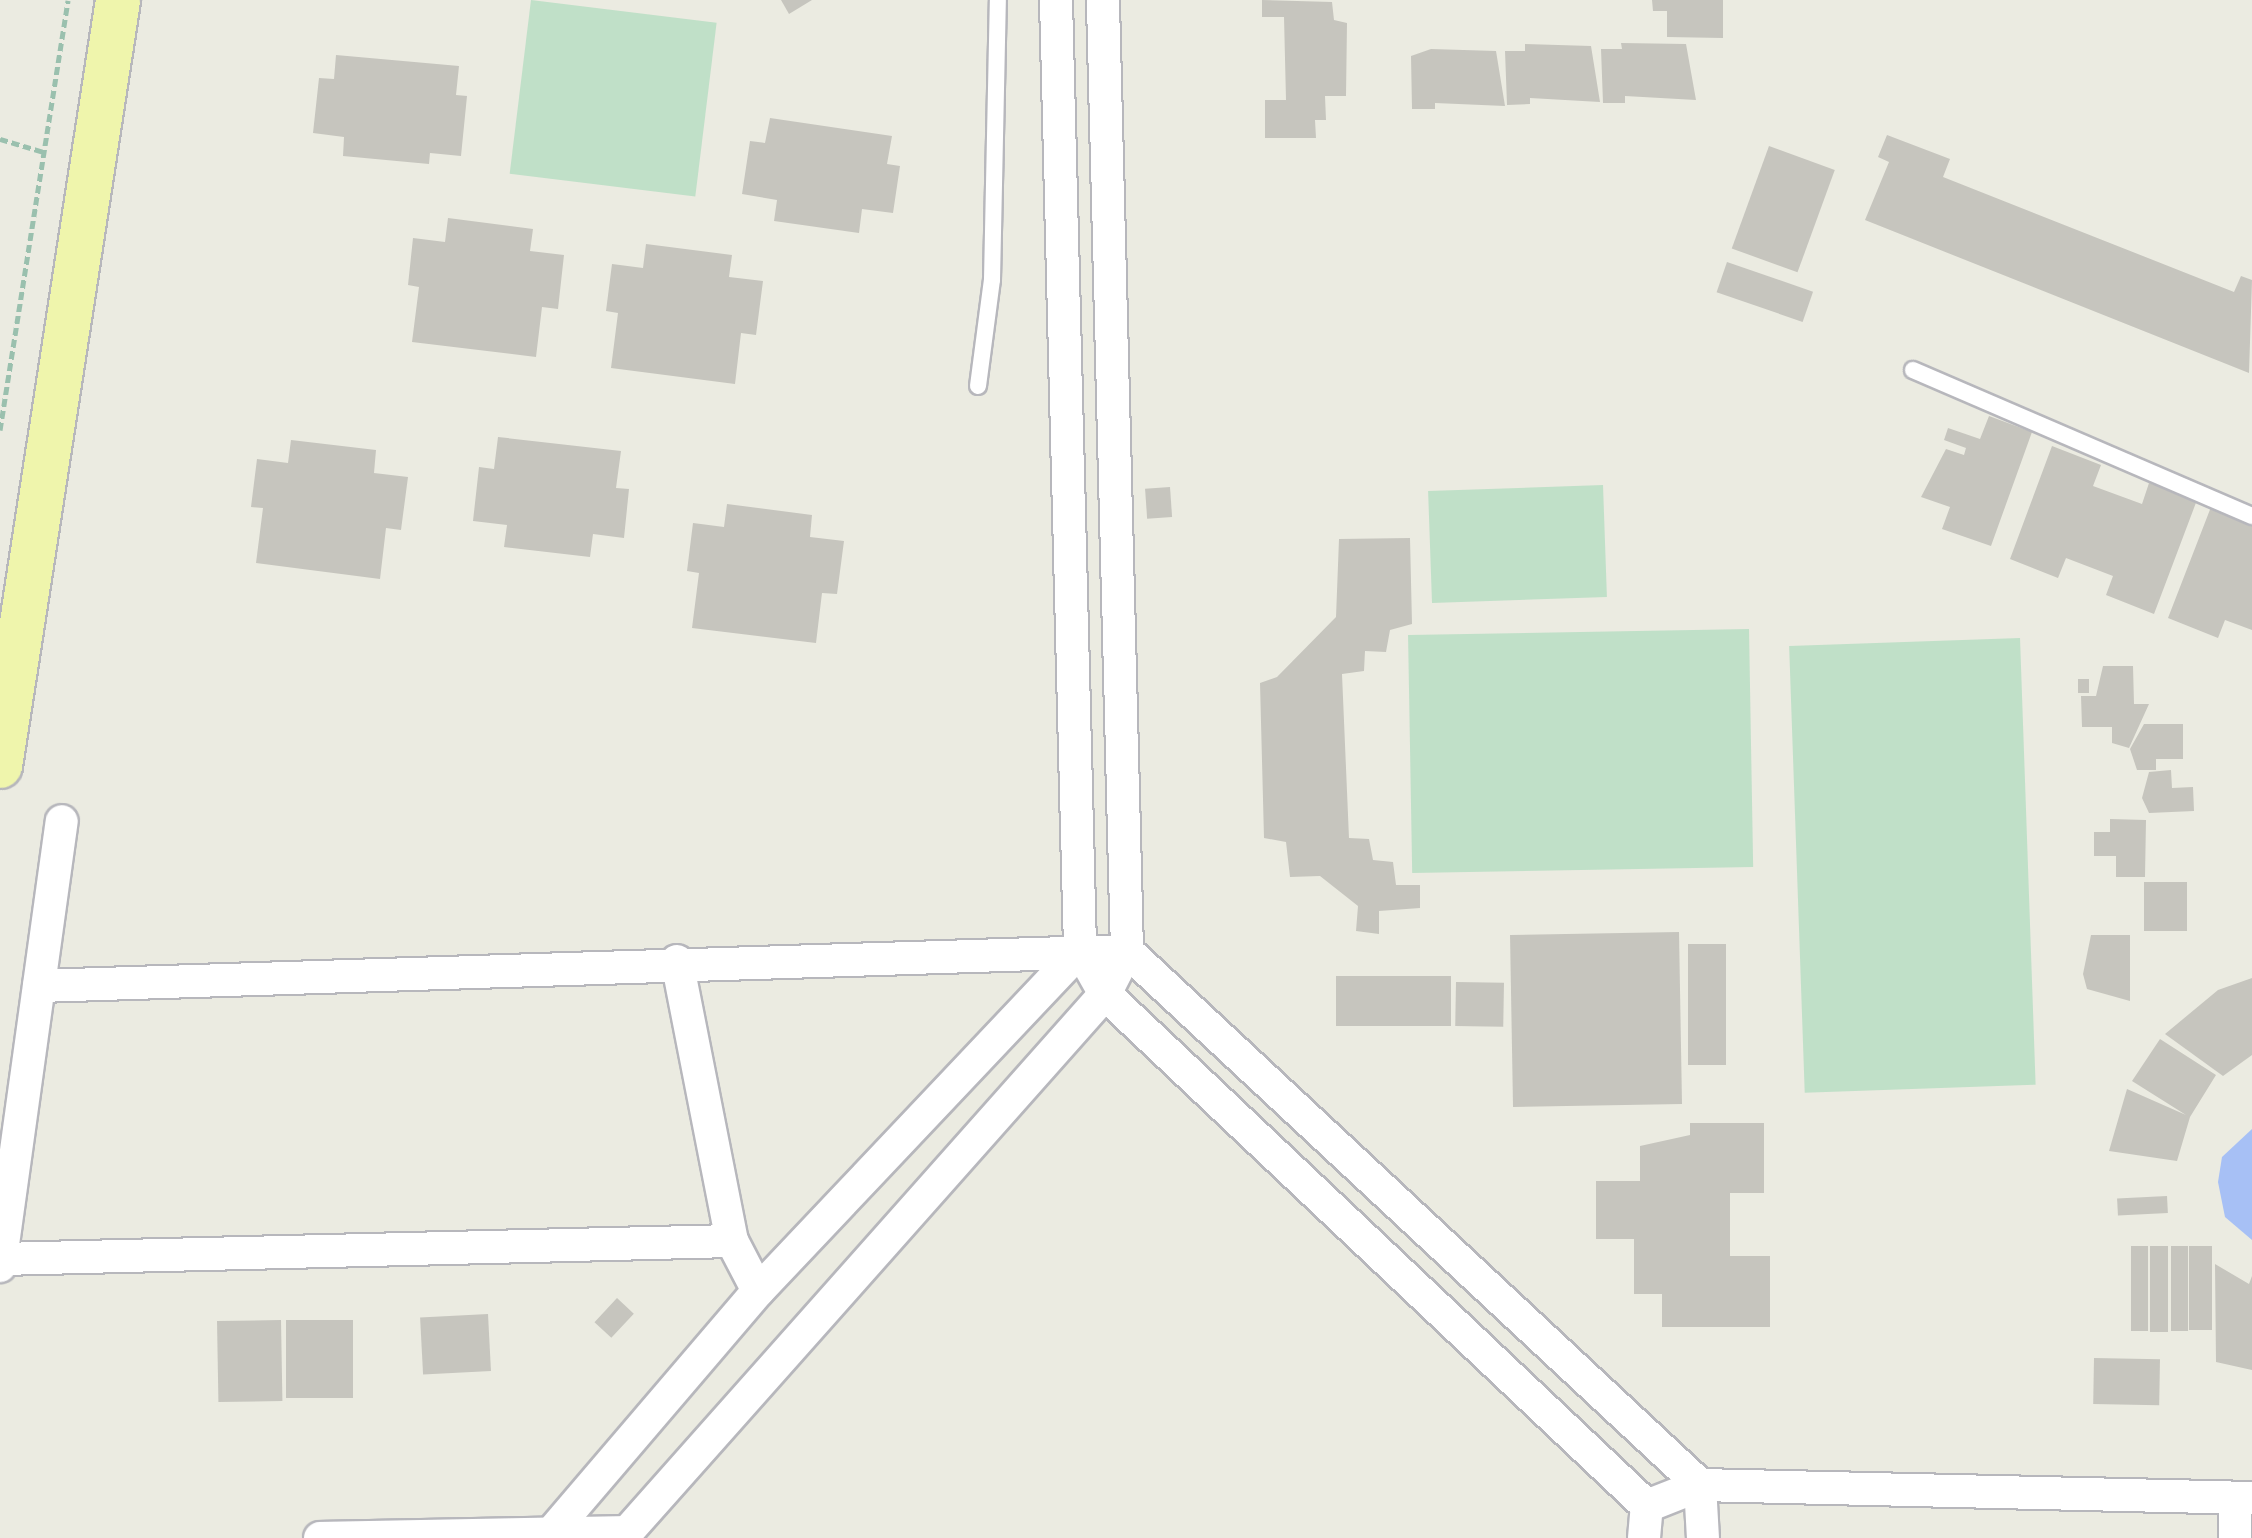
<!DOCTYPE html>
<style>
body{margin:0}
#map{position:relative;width:2252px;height:1538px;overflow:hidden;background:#ebebe1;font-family:"DM Sans",sans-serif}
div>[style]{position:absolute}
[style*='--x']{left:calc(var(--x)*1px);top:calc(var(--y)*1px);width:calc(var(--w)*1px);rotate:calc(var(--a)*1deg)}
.green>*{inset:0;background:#c0e0c8;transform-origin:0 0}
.water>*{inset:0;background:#a7c0f5}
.building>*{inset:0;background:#c6c5be;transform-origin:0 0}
.path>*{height:5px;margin-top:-2.5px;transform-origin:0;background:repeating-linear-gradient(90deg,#9ac0ae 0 8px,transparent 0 12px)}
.roads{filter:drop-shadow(2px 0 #b7b7bc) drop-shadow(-2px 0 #b7b7bc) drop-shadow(0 2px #b7b7bc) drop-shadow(0 -2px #b7b7bc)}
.lane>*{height:16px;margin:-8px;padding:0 8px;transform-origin:8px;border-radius:8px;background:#fff}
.street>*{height:32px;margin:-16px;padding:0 16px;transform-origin:16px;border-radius:16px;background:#fff}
.primary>*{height:44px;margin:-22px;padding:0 22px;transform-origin:22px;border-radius:22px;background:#eff5ac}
span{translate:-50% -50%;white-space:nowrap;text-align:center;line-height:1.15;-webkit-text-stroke:7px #fff;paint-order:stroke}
</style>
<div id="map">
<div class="green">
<i style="left:531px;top:0;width:187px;height:175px;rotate:7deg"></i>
<i style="left:1603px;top:485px;width:112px;height:175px;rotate:88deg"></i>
<i style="left:1749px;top:629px;width:238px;height:341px;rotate:89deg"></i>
<i style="left:2020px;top:638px;width:447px;height:231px;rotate:88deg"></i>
</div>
<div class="water">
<i style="clip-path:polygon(2252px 1129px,2252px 1240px,2225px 1217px,2218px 1182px,2222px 1157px)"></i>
</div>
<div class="building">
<i style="clip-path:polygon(781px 0,812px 0,789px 14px)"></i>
<i style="clip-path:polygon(1262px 0,1332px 2px,1334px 20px,1347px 23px,1346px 96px,1325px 96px,1326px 120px,1315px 120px,1316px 138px,1265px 138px,1265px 100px,1286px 100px,1284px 17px,1262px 17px)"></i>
<i style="clip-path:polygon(1652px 0,1723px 0,1723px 38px,1667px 37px,1667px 11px,1653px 11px)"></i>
<i style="clip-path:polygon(1621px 43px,1686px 44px,1696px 100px,1625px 96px,1625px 103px,1603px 103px,1601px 49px,1622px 49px)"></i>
<i style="clip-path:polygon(1525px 44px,1591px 46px,1600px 102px,1530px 98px,1530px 104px,1507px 105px,1505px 51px,1525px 51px)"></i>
<i style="clip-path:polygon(1431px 49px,1496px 51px,1505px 106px,1435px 103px,1435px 109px,1412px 109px,1411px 56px)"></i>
<i style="clip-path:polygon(336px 55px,459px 66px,456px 95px,467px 96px,461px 156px,430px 153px,429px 164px,343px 156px,344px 137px,313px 133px,319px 78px,334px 79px)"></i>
<i style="clip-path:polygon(770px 118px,892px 136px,887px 164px,900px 166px,893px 213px,862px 209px,859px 233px,774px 221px,777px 200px,742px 194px,750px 141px,765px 143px)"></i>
<i style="clip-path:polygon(1887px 135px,1950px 159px,1943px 177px,2234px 292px,2241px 276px,2252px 280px,2249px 373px,1865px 220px,1889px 162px,1878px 157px)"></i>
<i style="left:1769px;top:146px;width:70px;height:109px;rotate:20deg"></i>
<i style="clip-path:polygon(448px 218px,533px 229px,530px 251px,564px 255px,558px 309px,542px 307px,536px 357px,412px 342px,419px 287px,408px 285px,413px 238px,445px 242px)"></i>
<i style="clip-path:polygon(646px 244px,732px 255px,729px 277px,763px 281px,756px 335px,741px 333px,735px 384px,611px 368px,618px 313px,606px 311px,612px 264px,643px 268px)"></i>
<i style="left:1727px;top:262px;width:91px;height:32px;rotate:19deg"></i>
<i style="clip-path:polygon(1989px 416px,2032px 432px,1991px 546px,1942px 529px,1950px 507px,1921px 497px,1946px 449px,1964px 455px,1966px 448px,1944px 440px,1948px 428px,1980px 439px)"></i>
<i style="clip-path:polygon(498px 437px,621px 451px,616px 488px,629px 489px,624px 538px,593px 534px,590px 557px,504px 547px,507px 525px,473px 521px,479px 467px,494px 469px)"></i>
<i style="clip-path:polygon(291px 440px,376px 450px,374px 473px,408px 477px,401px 530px,386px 528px,380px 579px,256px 563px,263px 508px,251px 507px,257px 459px,288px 463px)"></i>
<i style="clip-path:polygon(2052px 446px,2101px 465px,2093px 486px,2142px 504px,2149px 483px,2197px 500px,2154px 614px,2106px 595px,2113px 576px,2066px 558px,2058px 578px,2010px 559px)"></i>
<i style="left:1170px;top:487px;width:30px;height:25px;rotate:86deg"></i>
<i style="clip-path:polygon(727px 504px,812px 515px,810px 537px,844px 541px,837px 594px,822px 593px,816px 643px,692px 628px,699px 573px,687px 571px,693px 523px,724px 527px)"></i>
<i style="clip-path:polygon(2211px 507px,2252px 523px,2252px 630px,2225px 620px,2218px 638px,2168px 618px)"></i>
<i style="clip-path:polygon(1410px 538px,1412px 624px,1390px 630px,1386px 652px,1365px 651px,1364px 671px,1342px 674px,1349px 838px,1369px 839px,1373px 860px,1393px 862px,1396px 885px,1420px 885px,1420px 908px,1379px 911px,1379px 934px,1356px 931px,1358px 906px,1320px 876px,1290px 877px,1286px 842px,1264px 838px,1260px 683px,1277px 677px,1336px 617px,1339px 539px)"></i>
<i style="clip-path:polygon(2103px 666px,2133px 666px,2134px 704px,2149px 704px,2129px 748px,2112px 743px,2112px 727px,2082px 727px,2081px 696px,2096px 696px)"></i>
<i style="left:2078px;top:679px;width:11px;height:14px"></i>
<i style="clip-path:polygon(2144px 724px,2183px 724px,2183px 759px,2156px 759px,2156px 770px,2137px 770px,2130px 749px)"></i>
<i style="clip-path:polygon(2171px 770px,2172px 788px,2193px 787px,2194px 811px,2149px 813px,2142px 798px,2149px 772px)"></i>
<i style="clip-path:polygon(2110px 819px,2146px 820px,2145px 877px,2116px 877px,2116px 856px,2094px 856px,2094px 832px,2110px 832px)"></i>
<i style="left:2144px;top:882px;width:43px;height:49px"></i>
<i style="left:1679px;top:932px;width:172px;height:169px;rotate:89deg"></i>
<i style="clip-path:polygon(2091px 935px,2130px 935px,2130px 1001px,2087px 989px,2083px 974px)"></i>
<i style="left:1688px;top:944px;width:38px;height:121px"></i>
<i style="left:1336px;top:976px;width:115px;height:50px"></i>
<i style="clip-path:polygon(2252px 978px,2252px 1055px,2223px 1076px,2165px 1034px,2218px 990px)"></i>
<i style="left:1456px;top:982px;width:48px;height:44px;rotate:1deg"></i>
<i style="clip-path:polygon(2160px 1039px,2216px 1075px,2190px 1117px,2177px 1161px,2109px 1151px,2127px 1089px,2186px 1115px,2132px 1081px)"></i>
<i style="clip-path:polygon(1690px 1123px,1764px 1123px,1764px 1193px,1730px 1193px,1730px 1256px,1770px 1256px,1770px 1327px,1662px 1327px,1662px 1294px,1634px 1294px,1634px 1239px,1596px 1239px,1596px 1181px,1640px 1181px,1640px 1146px,1690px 1135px)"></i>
<i style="left:2167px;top:1196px;width:17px;height:50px;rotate:87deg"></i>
<i style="left:2131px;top:1246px;width:17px;height:85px"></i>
<i style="left:2150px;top:1246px;width:18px;height:86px"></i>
<i style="left:2171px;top:1246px;width:17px;height:85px"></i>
<i style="left:2189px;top:1246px;width:23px;height:84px"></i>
<i style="clip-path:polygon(2215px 1264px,2249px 1284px,2252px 1276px,2252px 1370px,2216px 1362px)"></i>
<i style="left:617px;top:1298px;width:23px;height:33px;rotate:43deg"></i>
<i style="left:488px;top:1314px;width:57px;height:68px;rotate:87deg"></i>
<i style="left:281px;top:1320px;width:81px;height:64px;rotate:89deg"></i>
<i style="left:353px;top:1320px;width:78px;height:67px;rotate:90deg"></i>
<i style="left:2094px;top:1358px;width:66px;height:46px;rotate:1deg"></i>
</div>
<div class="path">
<i style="--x:0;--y:139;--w:46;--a:16.5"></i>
<i style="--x:0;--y:430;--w:435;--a:-81"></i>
</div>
<div class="roads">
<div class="lane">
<i style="--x:1913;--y:370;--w:369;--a:23.3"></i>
<i style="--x:978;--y:386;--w:107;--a:-82.5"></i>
<i style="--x:992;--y:280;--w:280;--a:-88.8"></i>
</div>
<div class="street">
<i style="--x:1056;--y:0;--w:950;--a:88.55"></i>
<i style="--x:1080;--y:950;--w:51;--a:60.4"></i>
<i style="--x:1105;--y:994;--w:746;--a:43.37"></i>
<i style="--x:677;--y:961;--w:285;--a:78.9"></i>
<i style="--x:732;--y:1241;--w:56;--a:62.5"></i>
<i style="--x:39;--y:986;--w:1089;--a:-1.84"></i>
<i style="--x:1127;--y:951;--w:783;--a:42.98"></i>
<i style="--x:1700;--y:1485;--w:53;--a:86.8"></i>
<i style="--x:1;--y:1259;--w:731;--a:-1.41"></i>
<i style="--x:0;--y:1266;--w:449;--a:-82.1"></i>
<i style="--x:1647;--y:1506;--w:57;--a:-21.6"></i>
<i style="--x:1700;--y:1485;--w:552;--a:1.35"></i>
<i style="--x:320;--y:1538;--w:306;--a:-1.1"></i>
<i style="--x:547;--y:1538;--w:325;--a:-49.5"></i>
<i style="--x:758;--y:1291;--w:469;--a:-46.6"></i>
<i style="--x:622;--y:1538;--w:727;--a:-48.4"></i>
<i style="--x:1105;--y:994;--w:48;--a:-62.9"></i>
<i style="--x:1127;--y:951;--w:951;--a:-91.45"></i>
<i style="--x:1644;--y:1538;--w:32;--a:-85"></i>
<i style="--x:2235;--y:1538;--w:39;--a:-90"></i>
</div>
<div class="primary">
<i style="--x:0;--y:766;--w:775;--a:-81.24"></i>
</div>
</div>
</div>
